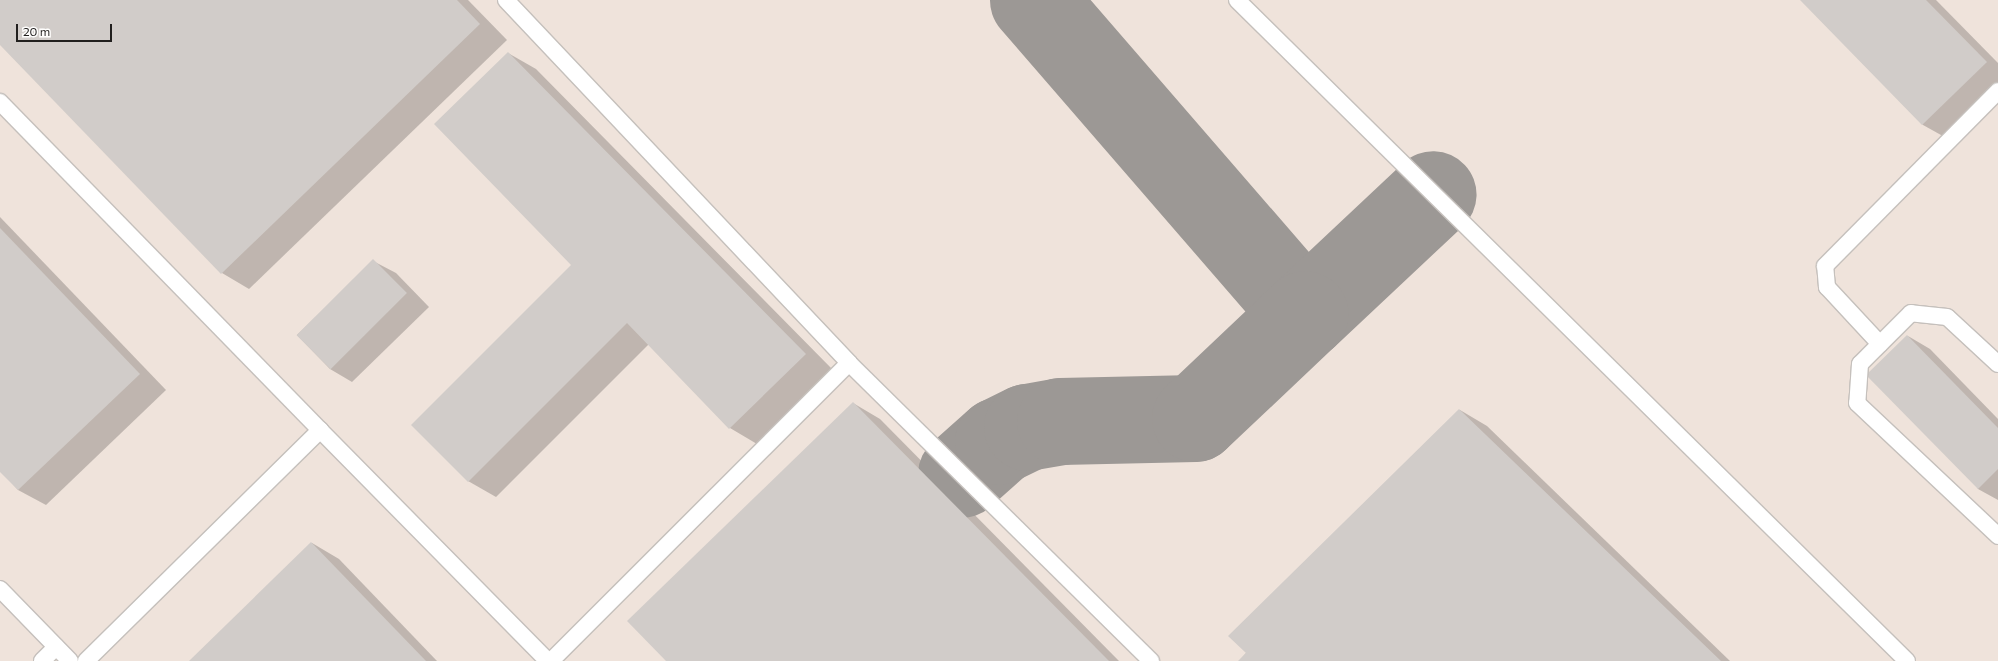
<!DOCTYPE html>
<style>
body{margin:0}
#map{position:relative;width:1998px;height:661px;overflow:hidden;background:#f5efec;font-family:Commissioner,sans-serif}
div>[style]{position:absolute}
[style*='--x']{left:calc(var(--x)*1px);top:calc(var(--y)*1px);width:calc(var(--w)*1px);rotate:calc(var(--a)*1deg)}
.built>*{inset:0;background:#efe3db;transform-origin:0 0}
.shadow>*{inset:0;background:#0003}
.taxiway>*{height:87px;margin:-43.5px;padding:0 43.5px;transform-origin:43.5px;border-radius:43.5px;background:#9c9895}
.building>*{inset:0;background:#d1ccc9;transform-origin:0 0}
.roads{filter:drop-shadow(1px 0 #c5c0bc) drop-shadow(-1px 0 #c5c0bc) drop-shadow(0 1px #c5c0bc) drop-shadow(0 -1px #c5c0bc)}
.service>*{height:16px;margin:-8px;padding:0 8px;transform-origin:8px;border-radius:8px;background:#fff}
span{translate:-50% -50%;white-space:nowrap;text-align:center;line-height:1.15;-webkit-text-stroke:3px #fffefd;paint-order:stroke}
.scale{position:absolute;left:16px;top:24px;width:96px;height:18px;box-sizing:border-box;border:2px solid #211f1e;border-top:0;padding-left:5px;font-size:12px;line-height:14px;white-space:nowrap;color:#211f1e;-webkit-text-stroke:3px #fffefd;paint-order:stroke}
</style>
<div id="map">
<div class="built">
<i style="left:0;top:0;width:1998px;height:661px"></i>
</div>
<div class="shadow">
<i style="clip-path:polygon(0 0,468px 0,507px 40px,249px 289px,222px 273px,0 44px)"></i>
<i style="clip-path:polygon(1801px 0,1936px 0,1998px 63px,1998px 93px,1950px 140px,1923px 125px)"></i>
<i style="clip-path:polygon(508px 53px,536px 69px,833px 370px,757px 444px,730px 428px,649px 344px,496px 497px,468px 481px,572px 265px)"></i>
<i style="clip-path:polygon(0 217px,166px 390px,46px 505px,18px 490px,0 470px)"></i>
<i style="clip-path:polygon(373px 261px,396px 273px,429px 307px,352px 382px,330px 369px,297px 335px)"></i>
<i style="clip-path:polygon(1908px 336px,1930px 349px,1998px 419px,1998px 500px,1978px 489px)"></i>
<i style="clip-path:polygon(853px 403px,880px 419px,1119px 661px,667px 661px)"></i>
<i style="clip-path:polygon(1460px 410px,1487px 426px,1730px 661px,1239px 661px)"></i>
<i style="clip-path:polygon(312px 543px,339px 559px,437px 661px,190px 661px)"></i>
</div>
<div class="taxiway">
<i style="--x:1033;--y:0;--w:415;--a:49.1"></i>
<i style="--x:1305;--y:314;--w:175;--a:-43.2"></i>
<i style="--x:961;--y:474;--w:50;--a:-41.7"></i>
<i style="--x:998;--y:441;--w:32;--a:-26"></i>
<i style="--x:1027;--y:427;--w:34;--a:-10"></i>
<i style="--x:1060;--y:421;--w:135;--a:-1.3"></i>
<i style="--x:1195;--y:418;--w:151;--a:-43.4"></i>
</div>
<div class="building">
<i style="clip-path:polygon(0 0,457px 0,480px 24px,221px 274px,0 45px)"></i>
<i style="clip-path:polygon(1800px 0,1926px 0,1987px 62px,1922px 125px)"></i>
<i style="clip-path:polygon(508px 52px,806px 354px,729px 429px,627px 323px,468px 482px,411px 425px,571px 265px,434px 124px)"></i>
<i style="clip-path:polygon(0 228px,140px 374px,18px 490px,0 472px)"></i>
<i style="left:373px;top:259px;width:48px;height:108px;rotate:45deg"></i>
<i style="clip-path:polygon(1907px 335px,1998px 428px,1998px 469px,1978px 489px,1866px 375px)"></i>
<i style="clip-path:polygon(853px 402px,1109px 661px,666px 661px,627px 621px)"></i>
<i style="clip-path:polygon(1459px 409px,1721px 661px,1238px 661px,1246px 653px,1228px 636px)"></i>
<i style="clip-path:polygon(311px 542px,426px 661px,189px 661px)"></i>
</div>
<div class="roads">
<div class="service">
<i style="--x:506;--y:0;--w:499;--a:46.6"></i>
<i style="--x:849;--y:363;--w:421;--a:135"></i>
<i style="--x:1237;--y:0;--w:941;--a:44.61"></i>
<i style="--x:0;--y:102;--w:458;--a:45.7"></i>
<i style="--x:1880;--y:344;--w:78;--a:-132.9"></i>
<i style="--x:1827;--y:287;--w:21;--a:-95"></i>
<i style="--x:1825;--y:266;--w:246;--a:-45.3"></i>
<i style="--x:849;--y:363;--w:424;--a:44.6"></i>
<i style="--x:1998;--y:364;--w:69;--a:-137.3"></i>
<i style="--x:1947;--y:317;--w:36;--a:-174"></i>
<i style="--x:1911;--y:313;--w:72;--a:135"></i>
<i style="--x:1860;--y:364;--w:39;--a:94"></i>
<i style="--x:1857;--y:403;--w:194;--a:43.3"></i>
<i style="--x:0;--y:589;--w:100;--a:45.8"></i>
<i style="--x:42;--y:661;--w:20;--a:-45"></i>
<i style="--x:86;--y:661;--w:329;--a:-44.6"></i>
<i style="--x:320;--y:430;--w:325;--a:45.4"></i>
</div>
</div>
<div class="scale">20 m</div>
</div>
